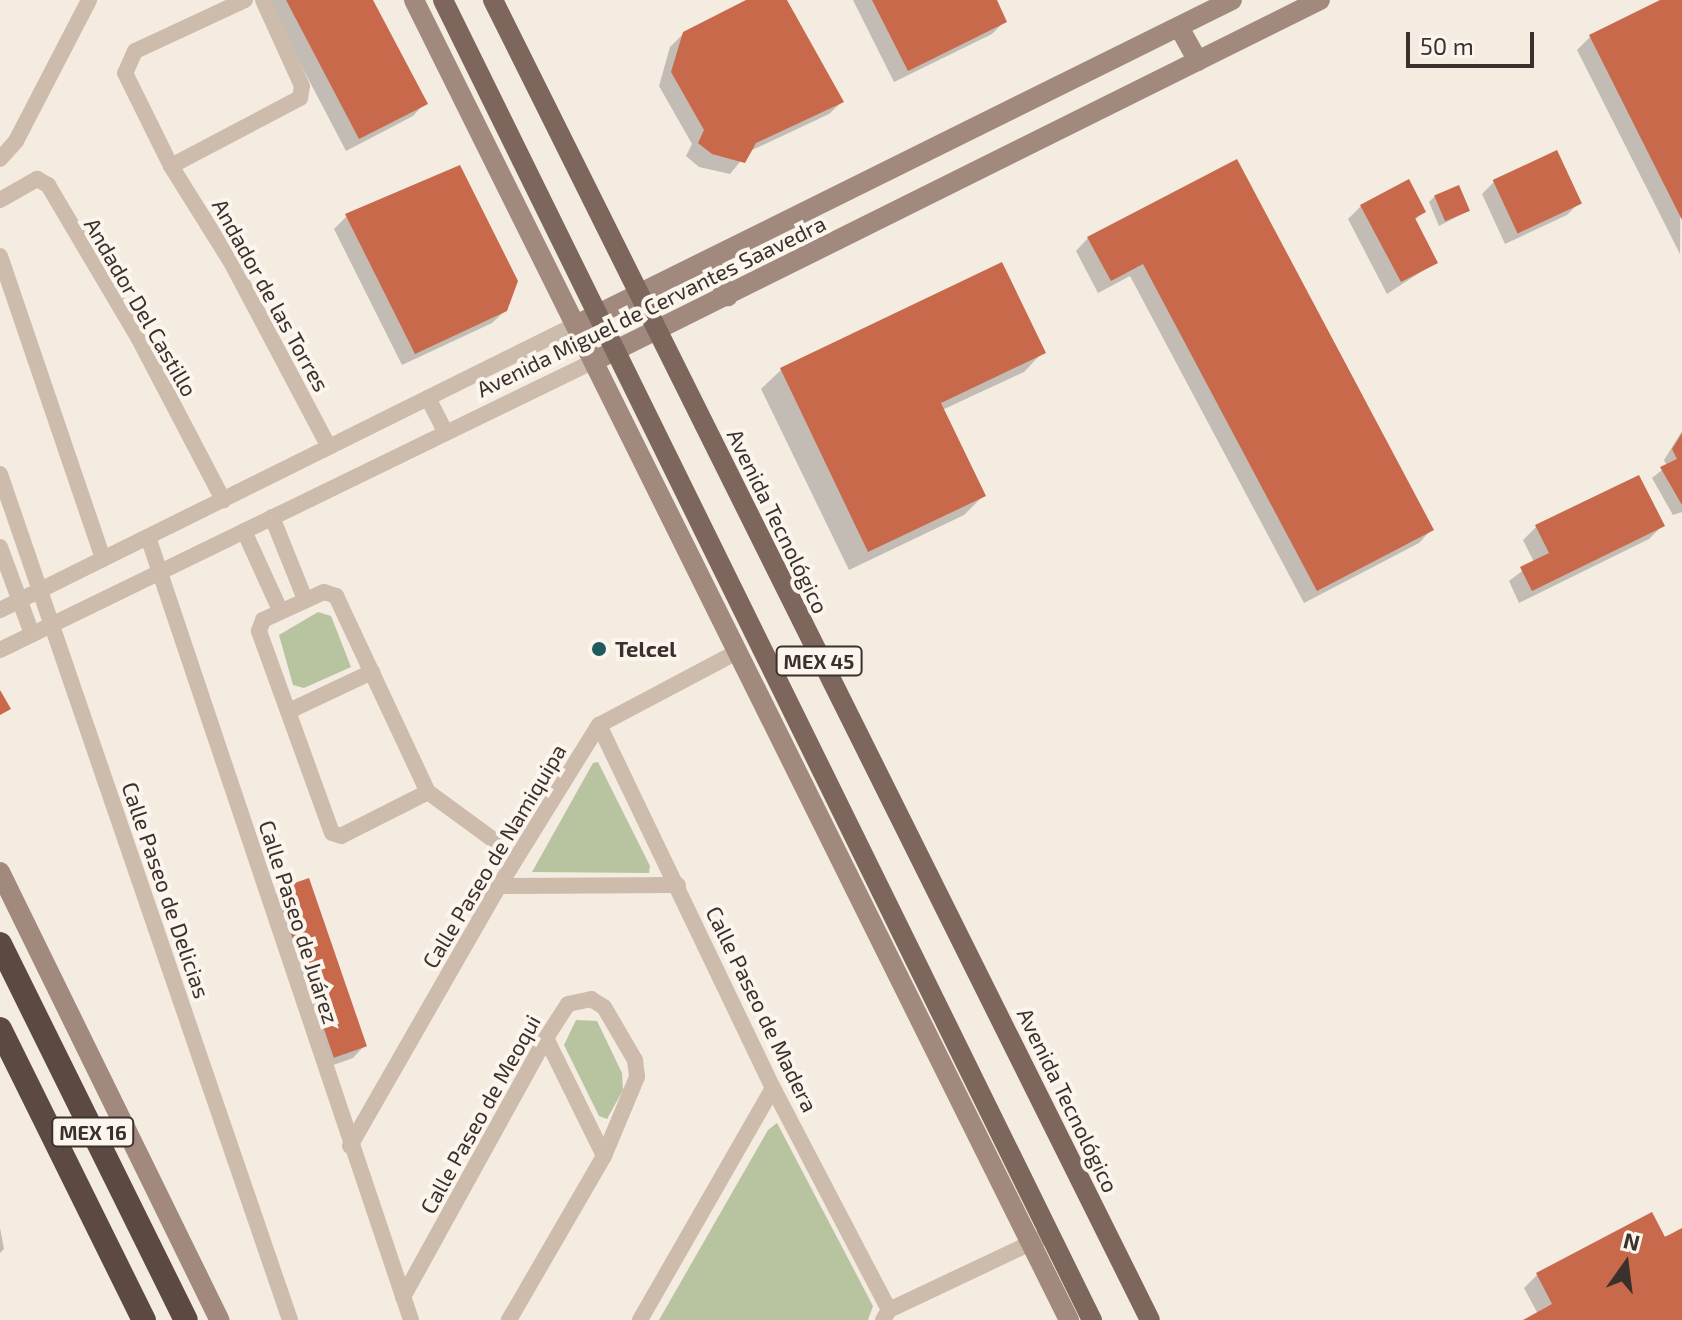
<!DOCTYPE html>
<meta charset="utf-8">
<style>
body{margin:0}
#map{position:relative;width:1682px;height:1320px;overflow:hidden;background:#f4ebe1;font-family:"Exo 2",sans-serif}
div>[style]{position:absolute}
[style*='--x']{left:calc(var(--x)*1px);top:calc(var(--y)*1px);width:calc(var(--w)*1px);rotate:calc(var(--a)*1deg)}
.green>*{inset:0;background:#b8c4a0}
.shadow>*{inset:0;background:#0003}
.building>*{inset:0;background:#c8694b;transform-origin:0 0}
.street>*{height:16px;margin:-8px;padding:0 8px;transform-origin:8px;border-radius:8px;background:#cdbbac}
.secondary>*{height:20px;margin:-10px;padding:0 10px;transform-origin:10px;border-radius:10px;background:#a18a7d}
.primary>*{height:20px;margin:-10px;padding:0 10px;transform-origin:10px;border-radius:10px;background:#7d675c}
.highway>*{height:24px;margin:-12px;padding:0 12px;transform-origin:12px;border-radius:12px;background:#5c4a42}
.dots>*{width:22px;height:22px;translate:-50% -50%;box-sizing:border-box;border:4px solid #fbf5ee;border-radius:50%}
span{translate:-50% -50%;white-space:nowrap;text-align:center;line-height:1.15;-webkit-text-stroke:8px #fbf5ee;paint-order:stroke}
.shield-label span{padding:2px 6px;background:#fbf5ee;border:2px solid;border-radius:6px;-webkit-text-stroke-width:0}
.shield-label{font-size:20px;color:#3b302b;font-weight:700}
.street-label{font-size:22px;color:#3b302b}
.poi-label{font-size:22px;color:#3b302b;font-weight:700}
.left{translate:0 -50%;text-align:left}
.north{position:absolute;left:1586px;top:1224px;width:80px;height:80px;-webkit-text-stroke:6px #fbf5ee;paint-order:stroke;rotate:14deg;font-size:22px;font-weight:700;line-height:32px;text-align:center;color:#3b302b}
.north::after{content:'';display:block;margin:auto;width:28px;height:36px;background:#3b302b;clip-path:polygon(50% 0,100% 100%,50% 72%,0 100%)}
.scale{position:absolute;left:1406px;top:32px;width:128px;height:36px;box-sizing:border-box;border:4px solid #3b302b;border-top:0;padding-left:10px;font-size:24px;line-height:28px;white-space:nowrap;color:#3b302b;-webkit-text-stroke:6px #fbf5ee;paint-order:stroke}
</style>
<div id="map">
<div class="green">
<i style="clip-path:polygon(318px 612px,331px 616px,351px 667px,304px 688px,293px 685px,279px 635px)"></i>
<i style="clip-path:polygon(598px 762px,650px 866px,649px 873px,532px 872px,593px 763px)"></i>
<i style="clip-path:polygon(576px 1020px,597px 1021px,622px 1073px,623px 1090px,607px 1119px,599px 1116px,564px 1045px)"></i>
<i style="clip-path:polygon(777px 1123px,873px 1306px,868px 1320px,659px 1320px,768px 1130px)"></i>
</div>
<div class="shadow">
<i style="clip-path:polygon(267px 0,371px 0,425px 103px,413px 116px,346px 151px)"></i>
<i style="clip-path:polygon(751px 0,785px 0,842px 102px,829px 114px,748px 152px,730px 174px,699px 167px,686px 156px,692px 144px,659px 86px,670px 47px,684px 33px)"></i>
<i style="clip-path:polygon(853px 0,994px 0,1005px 21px,992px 34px,894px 82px)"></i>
<i style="clip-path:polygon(1664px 0,1682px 0,1680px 254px,1577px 50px,1590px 37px)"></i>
<i style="clip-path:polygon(1236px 161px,1431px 530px,1419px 543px,1304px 603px,1130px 276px,1098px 293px,1076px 251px,1088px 238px)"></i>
<i style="clip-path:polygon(1495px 181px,1580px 202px,1567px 215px,1505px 244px,1482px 194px)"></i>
<i style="clip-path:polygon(1435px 196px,1468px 211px,1439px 226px,1429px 202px)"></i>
<i style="clip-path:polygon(1361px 206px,1423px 212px,1414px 221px,1436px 262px,1387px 294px,1348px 219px)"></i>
<i style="clip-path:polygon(347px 216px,506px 310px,492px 323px,402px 365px,334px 229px)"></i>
<i style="clip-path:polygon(1001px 265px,1043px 352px,1024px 372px,942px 410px,983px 496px,964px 515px,849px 570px,761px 389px,781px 370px)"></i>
<i style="clip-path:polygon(1682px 431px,1682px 512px,1673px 515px,1652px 478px,1667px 466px,1664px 460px)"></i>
<i style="clip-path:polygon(1662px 526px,1649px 539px,1519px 603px,1509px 581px,1534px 562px,1523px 540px,1536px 527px)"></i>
<i style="clip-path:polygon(278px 891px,365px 1045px,353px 1058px,322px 1069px,265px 904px)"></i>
<i style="clip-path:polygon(0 1228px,4px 1249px,0 1253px)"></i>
<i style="clip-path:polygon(1682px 1231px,1682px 1320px,1527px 1320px,1538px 1314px,1524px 1288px,1537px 1275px)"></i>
</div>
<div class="building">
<i style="clip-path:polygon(286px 0,373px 0,428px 104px,359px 139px)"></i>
<i style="clip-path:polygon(746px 0,787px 0,844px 102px,756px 143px,745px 163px,712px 154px,698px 143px,704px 130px,671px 72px,683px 32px)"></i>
<i style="clip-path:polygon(872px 0,997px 0,1007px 22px,908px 71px)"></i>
<i style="clip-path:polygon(1660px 0,1682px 0,1682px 220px,1589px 35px)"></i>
<i style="left:1557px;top:150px;width:59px;height:71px;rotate:65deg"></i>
<i style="clip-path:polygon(1237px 159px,1434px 530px,1317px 591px,1143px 264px,1111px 281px,1087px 237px)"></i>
<i style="clip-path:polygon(460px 165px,518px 281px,507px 311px,415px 354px,345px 214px)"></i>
<i style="clip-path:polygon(1409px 179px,1426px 212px,1415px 218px,1438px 263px,1401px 282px,1360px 205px)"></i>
<i style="left:1459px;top:185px;width:28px;height:27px;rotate:67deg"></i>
<i style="clip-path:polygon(1002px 262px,1046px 353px,941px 403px,986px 496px,868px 552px,780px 368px)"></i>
<i style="clip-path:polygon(1682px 433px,1682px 505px,1660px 467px,1677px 459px,1672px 449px)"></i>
<i style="clip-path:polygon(1639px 475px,1665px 526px,1532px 591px,1520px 567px,1549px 553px,1535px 525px)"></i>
<i style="clip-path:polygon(0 690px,11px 709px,0 715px)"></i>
<i style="left:309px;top:878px;width:178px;height:35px;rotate:71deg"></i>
<i style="clip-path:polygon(1652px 1212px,1665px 1237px,1682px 1228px,1682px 1320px,1523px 1320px,1552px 1304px,1536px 1273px)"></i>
</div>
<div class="street">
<i style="--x:245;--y:0;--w:121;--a:155.1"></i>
<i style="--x:135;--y:51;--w:24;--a:114"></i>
<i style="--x:125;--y:73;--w:104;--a:63.7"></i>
<i style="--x:171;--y:166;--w:113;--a:58"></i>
<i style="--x:231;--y:262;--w:209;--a:62.1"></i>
<i style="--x:0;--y:159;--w:24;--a:-48"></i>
<i style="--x:16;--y:141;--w:159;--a:-62.6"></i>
<i style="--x:171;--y:166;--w:146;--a:-27.8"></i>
<i style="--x:300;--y:98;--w:12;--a:-81"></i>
<i style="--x:302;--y:86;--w:94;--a:-114.4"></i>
<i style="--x:0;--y:200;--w:43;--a:-29.6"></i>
<i style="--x:37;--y:179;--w:13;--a:29"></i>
<i style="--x:48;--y:185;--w:179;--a:59.4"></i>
<i style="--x:139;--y:339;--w:182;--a:62.4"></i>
<i style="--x:0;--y:256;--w:320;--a:71.2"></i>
<i style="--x:428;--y:398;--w:39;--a:63"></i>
<i style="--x:0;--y:474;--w:894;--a:71.08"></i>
<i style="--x:272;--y:517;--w:88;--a:68.1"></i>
<i style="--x:244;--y:531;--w:87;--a:65.5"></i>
<i style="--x:148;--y:537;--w:826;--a:71.43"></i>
<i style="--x:0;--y:547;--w:93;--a:69.8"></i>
<i style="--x:0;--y:610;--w:642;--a:-26.37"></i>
<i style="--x:0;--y:650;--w:661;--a:-25.94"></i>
<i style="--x:289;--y:711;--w:92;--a:-25.2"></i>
<i style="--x:599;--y:725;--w:403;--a:64.4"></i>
<i style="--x:773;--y:1088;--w:250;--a:62.4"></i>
<i style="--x:428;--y:792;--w:97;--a:153.2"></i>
<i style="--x:341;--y:836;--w:9;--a:-162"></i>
<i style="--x:332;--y:833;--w:215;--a:-109.9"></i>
<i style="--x:259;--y:631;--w:12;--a:-70"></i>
<i style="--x:263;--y:620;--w:67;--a:-24.7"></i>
<i style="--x:324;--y:592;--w:13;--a:18"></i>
<i style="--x:336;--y:596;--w:217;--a:64.9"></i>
<i style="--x:428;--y:792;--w:83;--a:36.2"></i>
<i style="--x:499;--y:886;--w:179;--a:-0.3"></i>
<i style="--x:546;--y:1038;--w:131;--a:63.8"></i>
<i style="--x:350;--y:1146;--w:300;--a:-60.2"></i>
<i style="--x:499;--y:886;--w:190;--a:-58.2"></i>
<i style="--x:599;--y:725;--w:158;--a:-27.9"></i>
<i style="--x:403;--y:1297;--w:296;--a:-61.1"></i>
<i style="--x:546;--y:1038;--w:40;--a:-57.1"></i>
<i style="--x:568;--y:1004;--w:24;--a:-12"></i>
<i style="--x:591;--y:999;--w:15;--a:32"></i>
<i style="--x:604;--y:1007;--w:61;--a:59.7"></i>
<i style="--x:635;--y:1060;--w:17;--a:83"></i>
<i style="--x:637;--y:1077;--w:86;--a:112.7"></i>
<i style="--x:604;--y:1156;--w:190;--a:120.1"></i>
<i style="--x:640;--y:1320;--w:267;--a:-60.2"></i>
<i style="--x:883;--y:1320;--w:12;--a:-59"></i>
<i style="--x:889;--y:1310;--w:168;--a:-25.3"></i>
</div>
<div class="secondary">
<i style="--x:414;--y:0;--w:1474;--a:63.61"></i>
<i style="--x:1179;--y:27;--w:39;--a:61"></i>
<i style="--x:709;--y:261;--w:40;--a:62"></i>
<i style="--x:584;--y:321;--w:723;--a:-26.35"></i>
<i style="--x:600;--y:358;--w:804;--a:-26.44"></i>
<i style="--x:0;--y:872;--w:499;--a:63.9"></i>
</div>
<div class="primary">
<i style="--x:443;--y:0;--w:1471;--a:63.82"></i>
<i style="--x:493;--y:0;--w:1474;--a:63.54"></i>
</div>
<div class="highway">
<i style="--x:0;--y:944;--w:419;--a:63.7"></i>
<i style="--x:0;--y:1029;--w:325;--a:63.7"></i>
</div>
<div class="dots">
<i style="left:599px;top:649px;background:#1f5a5e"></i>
</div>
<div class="shield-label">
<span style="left:819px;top:661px">MEX 45</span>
<span style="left:93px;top:1132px">MEX 16</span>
</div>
<div class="street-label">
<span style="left:271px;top:295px;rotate:61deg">Andador de las Torres</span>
<span style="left:651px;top:306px;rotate:-26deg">Avenida Miguel de Cervantes Saavedra</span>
<span style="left:141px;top:307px;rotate:60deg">Andador Del Castillo</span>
<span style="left:778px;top:521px;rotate:64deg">Avenida Tecnológico</span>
<span style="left:494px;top:856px;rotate:-59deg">Calle Paseo de Namiquipa</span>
<span style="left:166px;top:890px;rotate:71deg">Calle Paseo de Delicias</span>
<span style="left:299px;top:922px;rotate:72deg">Calle Paseo de Juárez</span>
<span style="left:762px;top:1009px;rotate:64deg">Calle Paseo de Madera</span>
<span style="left:1068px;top:1100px;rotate:64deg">Avenida Tecnológico</span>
<span style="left:480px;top:1114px;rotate:-61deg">Calle Paseo de Meoqui</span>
</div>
<div class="poi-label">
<span class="left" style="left:615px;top:649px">Telcel</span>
</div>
<div class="north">N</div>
<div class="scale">50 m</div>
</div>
